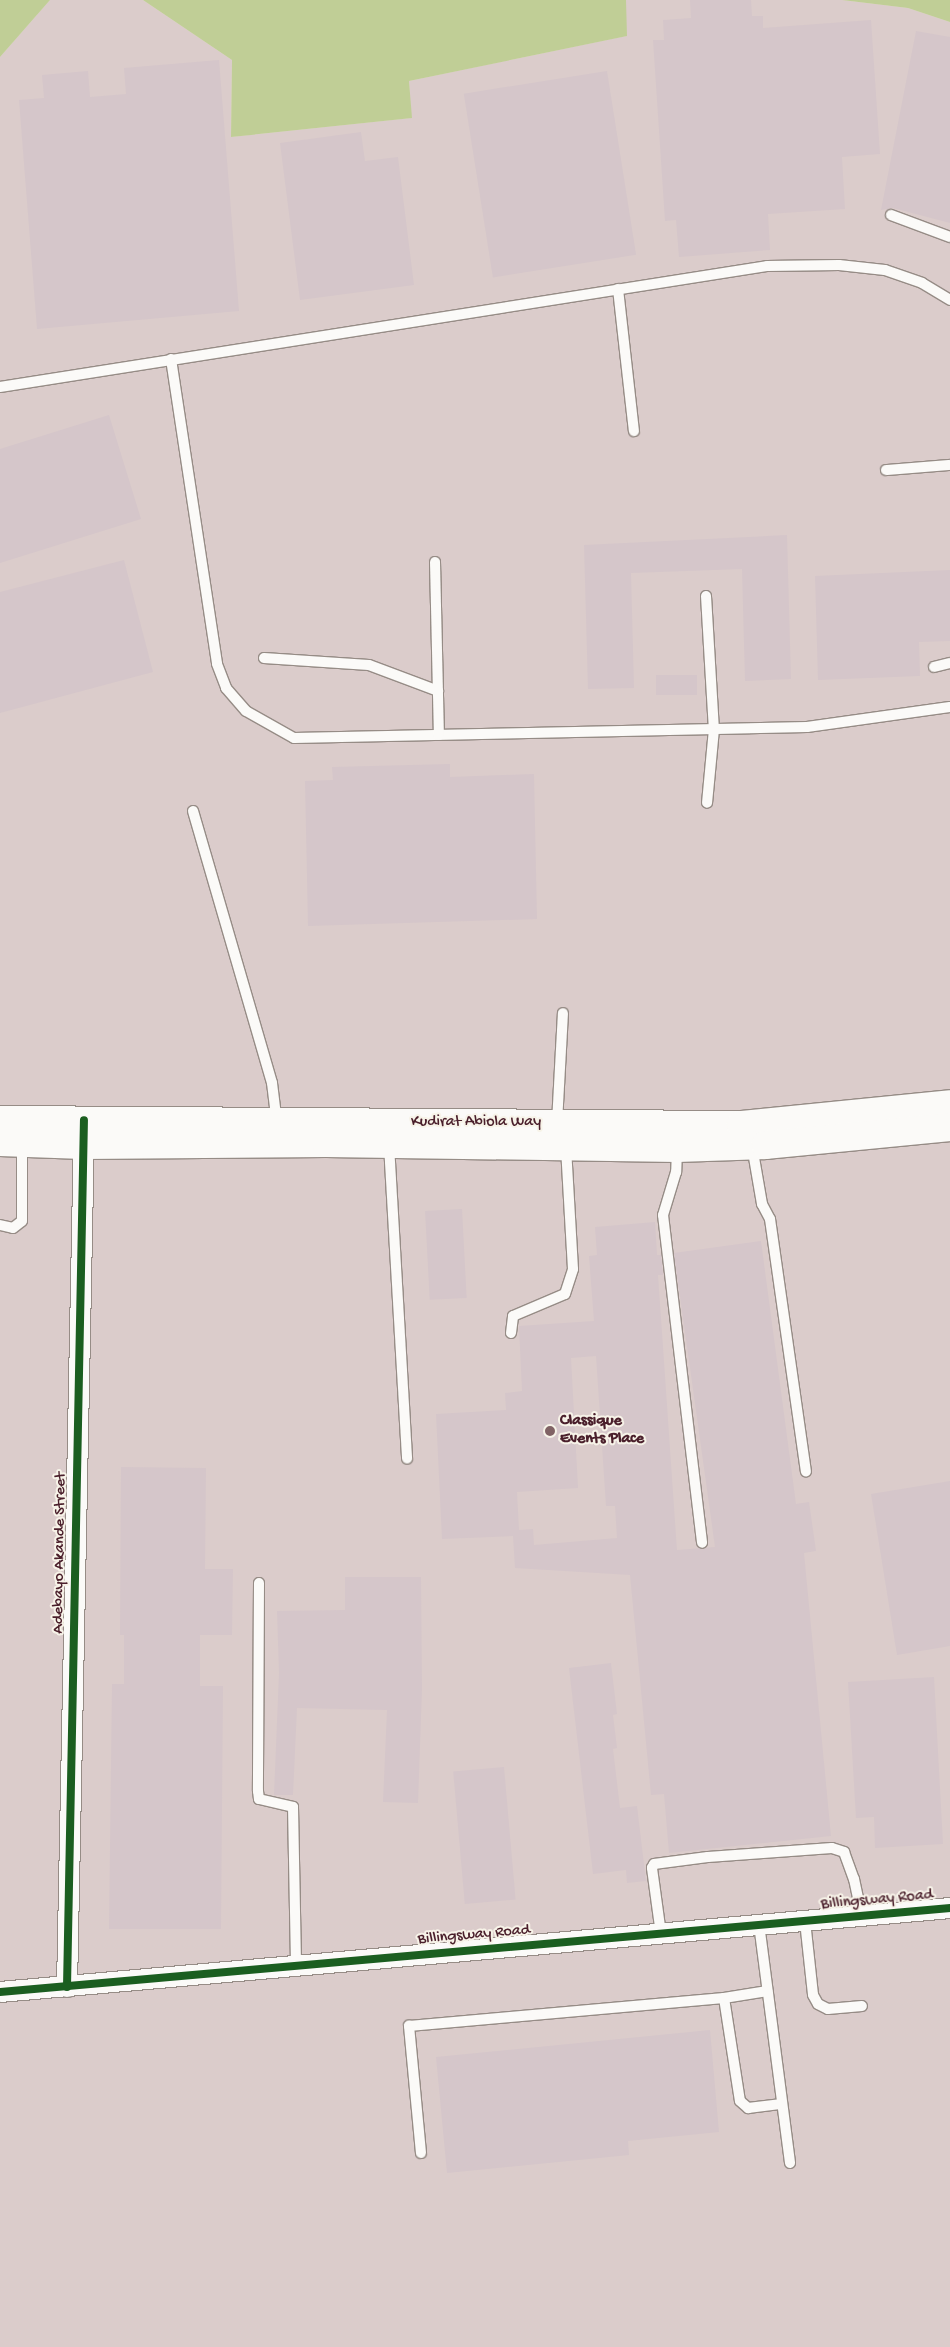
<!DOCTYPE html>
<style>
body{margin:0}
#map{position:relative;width:950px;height:2347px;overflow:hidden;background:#e5dece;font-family:"Gochi Hand",sans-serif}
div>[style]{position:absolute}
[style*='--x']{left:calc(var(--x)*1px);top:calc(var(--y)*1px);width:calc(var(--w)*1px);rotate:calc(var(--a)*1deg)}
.industrial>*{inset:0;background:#dbcccb}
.green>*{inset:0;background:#c0ce96}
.building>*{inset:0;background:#d5c6ca;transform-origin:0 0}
.roads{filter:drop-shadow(1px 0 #968c86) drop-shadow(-1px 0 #968c86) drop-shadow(0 1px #968c86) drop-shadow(0 -1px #968c86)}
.service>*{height:10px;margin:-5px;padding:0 5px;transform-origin:5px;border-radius:5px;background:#fbfaf8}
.minor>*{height:20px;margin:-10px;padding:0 10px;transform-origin:10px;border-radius:10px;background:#fbfaf8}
.secondary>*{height:28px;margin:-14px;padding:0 14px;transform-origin:14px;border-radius:14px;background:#fbfaf8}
.cycleway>*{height:8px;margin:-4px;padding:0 4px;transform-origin:4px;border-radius:4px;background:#1b5e20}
.dots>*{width:14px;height:14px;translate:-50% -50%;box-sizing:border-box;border:2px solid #f7f3e8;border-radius:50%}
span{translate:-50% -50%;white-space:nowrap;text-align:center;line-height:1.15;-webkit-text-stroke:4px #f7f3e8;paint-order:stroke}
.street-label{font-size:16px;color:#4a1f2b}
.poi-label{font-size:16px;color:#4a1f2b;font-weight:700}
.left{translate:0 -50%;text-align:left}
</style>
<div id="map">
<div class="industrial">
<i style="clip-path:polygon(50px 0,143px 0,232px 60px,231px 137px,411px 118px,409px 81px,626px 36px,626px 0,842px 0,908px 8px,950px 22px,950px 2347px,0 2347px,0 57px)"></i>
</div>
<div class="green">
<i style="clip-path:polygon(0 0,50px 0,0 57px)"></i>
<i style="clip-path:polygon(143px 0,626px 0,627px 36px,409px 81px,412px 118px,231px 137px,232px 60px)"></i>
<i style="clip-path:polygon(842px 0,950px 0,950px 22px,908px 8px)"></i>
</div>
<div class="building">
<i style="clip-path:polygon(690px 0,751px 0,752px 16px,763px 16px,763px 28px,871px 20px,880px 154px,842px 157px,845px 209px,768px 214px,770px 250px,679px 257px,676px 220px,665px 221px,653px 40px,664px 40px,663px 20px,691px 18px)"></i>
<i style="clip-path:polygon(916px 31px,950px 37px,950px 223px,893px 208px,881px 210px)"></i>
<i style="clip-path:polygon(219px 60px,239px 311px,37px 329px,19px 100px,44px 98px,42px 75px,88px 71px,90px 97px,126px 94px,124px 68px)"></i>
<i style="left:607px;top:71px;width:186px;height:145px;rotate:81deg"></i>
<i style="clip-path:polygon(361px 132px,365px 161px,398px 157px,414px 285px,300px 300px,280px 143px)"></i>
<i style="clip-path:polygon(109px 415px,141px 519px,0 563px,0 449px)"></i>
<i style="clip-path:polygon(787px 535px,791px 679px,745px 681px,742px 569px,631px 573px,634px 688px,588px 689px,584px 545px)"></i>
<i style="clip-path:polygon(124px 560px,153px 672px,0 713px,0 592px)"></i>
<i style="clip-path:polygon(950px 570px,950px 641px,919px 642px,920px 676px,818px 680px,815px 576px)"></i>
<i style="left:656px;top:675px;width:41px;height:20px"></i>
<i style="clip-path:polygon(450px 764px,450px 777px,534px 774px,537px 919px,308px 926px,305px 781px,333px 780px,332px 767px)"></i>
<i style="left:462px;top:1209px;width:89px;height:37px;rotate:87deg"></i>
<i style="clip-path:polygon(evenodd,655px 1222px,657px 1255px,661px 1255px,663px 1275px,658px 1275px,677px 1550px,715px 1547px,674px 1253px,761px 1241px,796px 1504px,809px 1502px,816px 1551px,804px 1553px,831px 1836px,669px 1853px,664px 1794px,651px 1795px,630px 1575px,515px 1568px,513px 1536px,442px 1539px,436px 1414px,506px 1410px,505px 1393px,522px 1391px,519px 1326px,594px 1321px,589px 1256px,597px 1255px,595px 1227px,655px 1222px,596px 1356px,606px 1506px,615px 1506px,617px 1538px,534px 1545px,533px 1529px,519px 1530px,517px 1492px,578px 1488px,571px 1358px,596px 1356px)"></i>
<i style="clip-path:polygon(121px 1467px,206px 1468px,205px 1569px,233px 1569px,232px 1635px,200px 1635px,200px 1686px,223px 1686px,221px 1929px,109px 1929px,112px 1684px,124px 1684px,124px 1635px,120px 1635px)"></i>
<i style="clip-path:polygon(950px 1481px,950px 1646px,897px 1655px,871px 1494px)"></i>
<i style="clip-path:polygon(345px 1577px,421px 1577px,422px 1689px,418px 1803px,383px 1802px,387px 1710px,297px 1708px,293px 1795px,274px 1795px,279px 1673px,277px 1611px,345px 1610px)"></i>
<i style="clip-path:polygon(611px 1663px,617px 1714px,613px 1715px,617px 1748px,613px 1749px,620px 1808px,637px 1806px,646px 1881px,627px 1883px,626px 1870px,593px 1874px,569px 1668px)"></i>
<i style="clip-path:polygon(934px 1677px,943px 1844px,875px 1848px,874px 1817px,856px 1818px,848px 1682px)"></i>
<i style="left:504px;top:1767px;width:133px;height:51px;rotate:85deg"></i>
<i style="clip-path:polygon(710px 2030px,719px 2132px,628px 2141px,629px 2155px,447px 2173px,436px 2057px)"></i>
</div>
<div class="roads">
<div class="service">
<i style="--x:891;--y:215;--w:63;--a:20.4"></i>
<i style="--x:618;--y:289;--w:143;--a:83.6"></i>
<i style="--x:171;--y:359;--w:308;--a:81.4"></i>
<i style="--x:217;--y:664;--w:26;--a:69"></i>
<i style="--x:226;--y:688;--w:30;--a:49"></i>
<i style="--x:246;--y:711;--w:55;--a:29.4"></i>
<i style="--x:294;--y:738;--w:513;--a:-1.23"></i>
<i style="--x:807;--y:727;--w:144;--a:-8"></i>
<i style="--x:0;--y:387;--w:776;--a:-8.96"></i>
<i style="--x:767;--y:266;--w:72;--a:-0.8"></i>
<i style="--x:839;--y:265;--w:46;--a:6.2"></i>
<i style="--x:885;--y:270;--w:39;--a:19"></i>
<i style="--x:922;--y:283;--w:33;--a:31"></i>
<i style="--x:886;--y:470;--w:64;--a:-4.5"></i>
<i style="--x:435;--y:562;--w:173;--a:88.7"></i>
<i style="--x:706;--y:596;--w:133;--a:86.6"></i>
<i style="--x:714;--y:729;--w:74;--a:95.4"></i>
<i style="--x:264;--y:658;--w:105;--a:3.8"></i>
<i style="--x:369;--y:665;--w:74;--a:20.6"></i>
<i style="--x:934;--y:667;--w:16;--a:-14"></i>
<i style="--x:193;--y:811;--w:283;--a:73.8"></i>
<i style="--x:272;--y:1083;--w:38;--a:83"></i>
<i style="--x:557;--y:1123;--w:110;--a:-86.9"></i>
<i style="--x:389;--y:1145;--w:314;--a:86.7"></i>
<i style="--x:752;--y:1146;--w:59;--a:80.2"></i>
<i style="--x:762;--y:1204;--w:17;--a:62"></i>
<i style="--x:770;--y:1219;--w:255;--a:81.9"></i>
<i style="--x:677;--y:1149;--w:23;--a:92"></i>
<i style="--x:676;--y:1172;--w:45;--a:106.8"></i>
<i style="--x:663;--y:1215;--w:330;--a:83.2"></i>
<i style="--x:0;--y:1225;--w:13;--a:13"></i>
<i style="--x:13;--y:1228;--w:11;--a:-38"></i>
<i style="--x:22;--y:1221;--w:78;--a:-90"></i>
<i style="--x:511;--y:1333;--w:17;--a:-83"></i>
<i style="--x:513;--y:1316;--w:56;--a:-22.9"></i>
<i style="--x:565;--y:1294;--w:26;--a:-72"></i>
<i style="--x:573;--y:1269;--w:121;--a:-93.3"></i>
<i style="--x:259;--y:1583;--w:208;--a:90.3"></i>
<i style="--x:258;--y:1791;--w:8;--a:83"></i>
<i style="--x:259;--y:1799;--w:35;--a:13"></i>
<i style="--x:293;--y:1807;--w:159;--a:88.9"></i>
<i style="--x:805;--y:1921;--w:74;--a:83.8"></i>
<i style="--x:813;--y:1995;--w:10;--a:61"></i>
<i style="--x:818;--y:2004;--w:11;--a:27"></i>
<i style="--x:828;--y:2009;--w:34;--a:-5"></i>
<i style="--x:759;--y:1924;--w:241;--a:82.6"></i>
<i style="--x:661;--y:1934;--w:67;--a:-97.8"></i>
<i style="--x:652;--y:1868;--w:4;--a:-63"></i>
<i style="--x:654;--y:1864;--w:54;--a:-7.4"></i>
<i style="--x:708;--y:1857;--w:124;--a:-4.2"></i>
<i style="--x:832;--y:1848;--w:13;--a:18"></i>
<i style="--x:844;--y:1852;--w:29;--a:70"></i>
<i style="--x:854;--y:1879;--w:38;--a:78"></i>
<i style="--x:724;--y:1998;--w:104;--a:81.2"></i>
<i style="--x:740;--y:2101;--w:11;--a:41"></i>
<i style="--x:748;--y:2108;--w:34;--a:-7"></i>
<i style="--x:421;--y:2153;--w:128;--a:-95.4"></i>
<i style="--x:409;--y:2026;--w:316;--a:-5.1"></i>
<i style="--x:724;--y:1998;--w:44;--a:-9.2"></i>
</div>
<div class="minor">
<i style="--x:67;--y:1987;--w:856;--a:-88.86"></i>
<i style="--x:0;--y:1992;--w:954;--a:-5.05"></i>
</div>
<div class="secondary">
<i style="--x:0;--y:1120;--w:741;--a:0.39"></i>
<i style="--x:741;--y:1125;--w:210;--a:-5.7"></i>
<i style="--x:0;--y:1142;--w:83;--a:2.1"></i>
<i style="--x:83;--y:1145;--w:243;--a:-0.5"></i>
<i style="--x:326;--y:1143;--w:351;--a:0.8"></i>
<i style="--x:677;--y:1148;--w:89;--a:-1.9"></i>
<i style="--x:766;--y:1145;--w:185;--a:-5.6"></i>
</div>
</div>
<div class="cycleway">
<i style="--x:67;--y:1987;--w:867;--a:-88.88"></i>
<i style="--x:0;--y:1992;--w:954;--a:-5.05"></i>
</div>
<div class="dots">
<i style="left:550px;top:1431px;background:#806264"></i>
</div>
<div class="street-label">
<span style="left:476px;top:1123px">Kudirat Abiola Way</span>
<span style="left:61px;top:1553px;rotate:-89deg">Adebayo Akande Street</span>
<span style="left:877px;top:1901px;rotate:-5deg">Billingsway Road</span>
<span style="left:474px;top:1936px;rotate:-5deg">Billingsway Road</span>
</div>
<div class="poi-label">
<span class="left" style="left:560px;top:1431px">Classique<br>Events Place</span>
</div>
</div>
